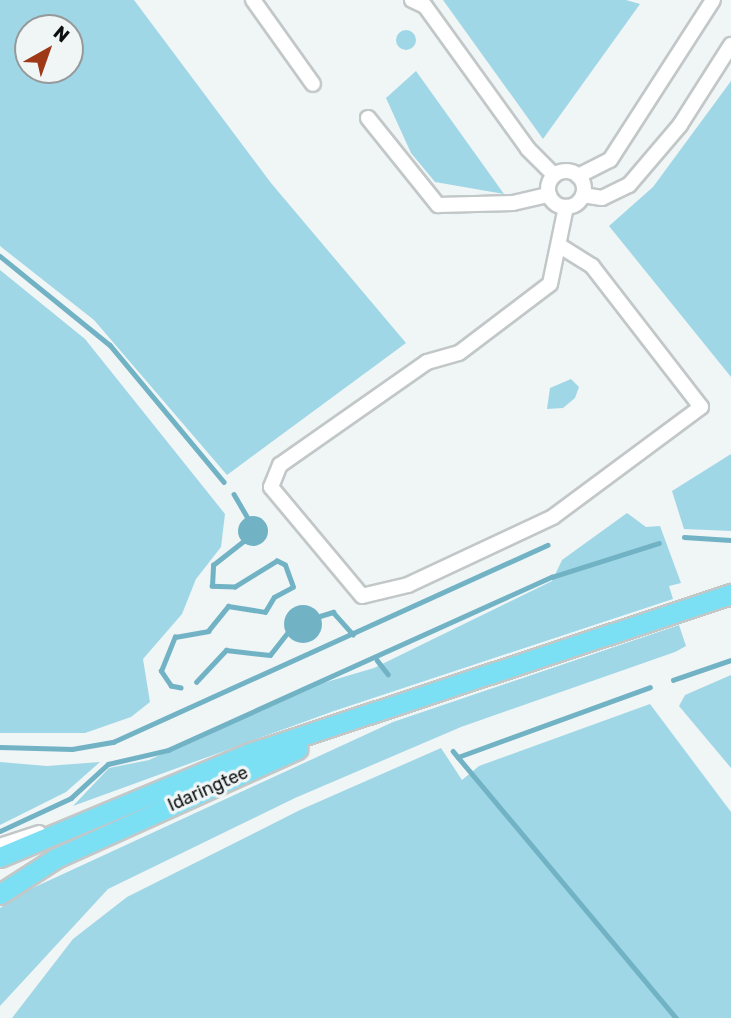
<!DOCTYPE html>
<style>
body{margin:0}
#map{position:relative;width:731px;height:1018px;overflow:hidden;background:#f0f5f6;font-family:Rubik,sans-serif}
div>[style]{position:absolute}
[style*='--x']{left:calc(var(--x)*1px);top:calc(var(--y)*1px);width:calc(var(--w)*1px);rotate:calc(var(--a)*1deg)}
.green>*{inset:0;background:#a0d7e6}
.round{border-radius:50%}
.water>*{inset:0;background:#71b3c5}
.stream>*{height:4.5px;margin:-2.25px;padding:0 2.25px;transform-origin:2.25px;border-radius:2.25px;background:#71b3c5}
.roads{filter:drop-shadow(2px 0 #c2c7c8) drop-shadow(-2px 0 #c2c7c8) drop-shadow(0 2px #c2c7c8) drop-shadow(0 -2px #c2c7c8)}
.minor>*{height:14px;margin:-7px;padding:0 7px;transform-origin:7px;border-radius:7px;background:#fff}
.minor>.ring{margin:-7px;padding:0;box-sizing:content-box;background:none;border:14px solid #fff;border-radius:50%}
.major>*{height:19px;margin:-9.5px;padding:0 9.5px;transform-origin:9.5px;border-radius:9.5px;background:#7ce0f5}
span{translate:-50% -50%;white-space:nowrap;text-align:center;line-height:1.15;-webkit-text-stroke:7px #f0f5f6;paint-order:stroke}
.street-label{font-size:18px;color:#0e1010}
.north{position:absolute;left:14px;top:14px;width:70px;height:70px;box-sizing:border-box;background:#f0f5f6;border:2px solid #96999a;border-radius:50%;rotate:40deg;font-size:19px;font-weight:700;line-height:28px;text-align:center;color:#0e1010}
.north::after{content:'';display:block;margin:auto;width:24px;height:32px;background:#9f3817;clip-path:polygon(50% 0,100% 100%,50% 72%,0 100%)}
</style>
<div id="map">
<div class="green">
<i style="clip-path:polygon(evenodd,0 0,134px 0,271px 183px,406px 343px,227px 475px,94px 320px,0 246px,0 0,28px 28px,70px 28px,70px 70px,28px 70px,28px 28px)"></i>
<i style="clip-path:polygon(443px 0,626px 0,640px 4px,543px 139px)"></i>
<i class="round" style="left:396px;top:30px;width:20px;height:20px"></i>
<i style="clip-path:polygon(416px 71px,504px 194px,435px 182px,411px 153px,386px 98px)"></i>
<i style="clip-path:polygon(731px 81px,731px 377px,609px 226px,653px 187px)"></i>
<i style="clip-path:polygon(0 270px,85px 339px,225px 514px,221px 547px,196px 579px,182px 614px,143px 659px,150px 702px,131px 717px,85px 733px,0 733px)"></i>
<i style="clip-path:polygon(571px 379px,579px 387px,575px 398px,563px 408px,547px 409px,550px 388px)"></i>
<i style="clip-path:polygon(731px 454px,731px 531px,684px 529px,672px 491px)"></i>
<i style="clip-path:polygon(627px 513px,646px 527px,660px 526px,681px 583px,669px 586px,673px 599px,334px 711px,73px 806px,109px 768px,149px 760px,306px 688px,374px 668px,552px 581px,562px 560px)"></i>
<i style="clip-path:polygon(679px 625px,686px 646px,675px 652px,461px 727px,295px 798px,108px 889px,0 1006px,0 908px,24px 892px,393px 722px)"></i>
<i style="clip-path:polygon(731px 675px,731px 768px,679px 706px,685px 695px)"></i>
<i style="clip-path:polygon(650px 704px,731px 812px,731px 1018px,12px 1018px,73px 939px,127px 897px,300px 810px,441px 748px,462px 780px,479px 766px)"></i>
<i style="clip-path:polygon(0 762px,47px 766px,100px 762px,66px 792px,0 825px)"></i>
</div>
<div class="water">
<i class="round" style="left:238px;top:516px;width:30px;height:30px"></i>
<i class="round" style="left:284px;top:605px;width:38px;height:38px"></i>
</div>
<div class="stream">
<i style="--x:0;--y:256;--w:141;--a:39"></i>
<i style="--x:110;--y:345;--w:178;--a:50.2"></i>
<i style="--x:234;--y:494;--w:28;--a:60"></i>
<i style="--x:684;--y:537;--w:47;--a:3.7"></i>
<i style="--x:320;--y:616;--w:14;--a:-17"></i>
<i style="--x:333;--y:612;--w:30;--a:48"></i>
<i style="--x:377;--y:660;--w:18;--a:52"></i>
<i style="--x:673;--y:680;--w:61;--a:-19"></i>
<i style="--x:196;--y:682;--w:44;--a:-46.8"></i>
<i style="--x:226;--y:650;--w:44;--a:6.5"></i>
<i style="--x:270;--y:655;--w:28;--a:-52"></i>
<i style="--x:181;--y:688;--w:10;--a:-169"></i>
<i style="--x:171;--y:686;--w:18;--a:-124"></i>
<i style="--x:161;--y:671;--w:37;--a:-68"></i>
<i style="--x:175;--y:637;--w:34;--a:-10"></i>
<i style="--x:208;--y:631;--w:32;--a:-51"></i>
<i style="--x:228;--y:606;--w:37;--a:9"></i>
<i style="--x:265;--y:612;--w:17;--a:-59"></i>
<i style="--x:274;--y:597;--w:21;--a:-28"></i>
<i style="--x:293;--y:587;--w:23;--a:-110"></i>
<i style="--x:285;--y:565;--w:9;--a:-153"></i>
<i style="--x:277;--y:561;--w:49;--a:148.2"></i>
<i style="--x:235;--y:587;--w:23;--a:-178"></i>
<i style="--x:212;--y:586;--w:21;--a:-87"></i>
<i style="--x:213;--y:565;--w:42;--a:-38.2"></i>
<i style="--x:0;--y:747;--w:72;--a:1.6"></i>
<i style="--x:72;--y:749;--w:42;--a:-9.7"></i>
<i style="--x:113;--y:742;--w:477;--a:-24.4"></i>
<i style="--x:453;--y:751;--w:8;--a:50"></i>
<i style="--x:458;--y:757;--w:204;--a:-20"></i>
<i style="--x:458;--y:757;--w:340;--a:50.1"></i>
<i style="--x:0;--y:831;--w:78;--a:-24.9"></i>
<i style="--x:71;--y:798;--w:50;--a:-42.6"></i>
<i style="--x:108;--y:764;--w:62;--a:-13.1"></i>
<i style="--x:168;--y:750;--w:421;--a:-24.3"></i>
<i style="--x:552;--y:577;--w:112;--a:-17.6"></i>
</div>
<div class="roads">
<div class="minor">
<i style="--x:253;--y:0;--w:103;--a:54.5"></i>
<i style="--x:412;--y:0;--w:14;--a:25"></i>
<i style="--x:425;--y:6;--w:176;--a:54.2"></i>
<i style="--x:528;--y:149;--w:37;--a:45"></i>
<i style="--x:368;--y:118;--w:112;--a:51.2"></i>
<i style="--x:438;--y:205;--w:75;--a:-1.5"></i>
<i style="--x:513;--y:203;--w:37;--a:-13"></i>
<i class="ring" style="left:548px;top:171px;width:22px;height:22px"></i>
<i style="--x:578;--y:176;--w:36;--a:-27"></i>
<i style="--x:610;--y:160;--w:190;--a:-57.2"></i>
<i style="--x:583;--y:195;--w:19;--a:9"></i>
<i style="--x:602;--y:198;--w:30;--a:-26"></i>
<i style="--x:629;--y:185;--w:79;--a:-49.6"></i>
<i style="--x:680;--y:125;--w:95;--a:-57.5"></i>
<i style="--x:560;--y:246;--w:38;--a:32"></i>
<i style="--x:592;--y:266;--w:178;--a:52.3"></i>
<i style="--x:701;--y:407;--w:184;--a:143.4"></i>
<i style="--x:553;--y:517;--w:160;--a:154.9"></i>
<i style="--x:408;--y:585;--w:47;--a:166.6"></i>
<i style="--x:362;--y:596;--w:142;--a:-129.9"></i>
<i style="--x:271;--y:487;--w:24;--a:-68"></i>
<i style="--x:280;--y:465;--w:179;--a:-35"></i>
<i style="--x:427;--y:362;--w:33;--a:-16"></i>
<i style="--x:459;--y:353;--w:114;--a:-37.2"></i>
<i style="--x:550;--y:284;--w:79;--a:-78.3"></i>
<i style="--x:0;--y:846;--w:41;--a:-18.4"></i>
</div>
<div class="major">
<i style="--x:0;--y:857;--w:271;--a:-22.6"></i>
<i style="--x:250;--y:753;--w:507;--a:-18.29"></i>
<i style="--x:0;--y:894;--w:67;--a:-32.7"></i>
<i style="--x:56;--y:858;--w:265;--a:-24.3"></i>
</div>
</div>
<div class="street-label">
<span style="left:208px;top:789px;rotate:-24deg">Idaringtee</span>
</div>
<div class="north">N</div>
</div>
